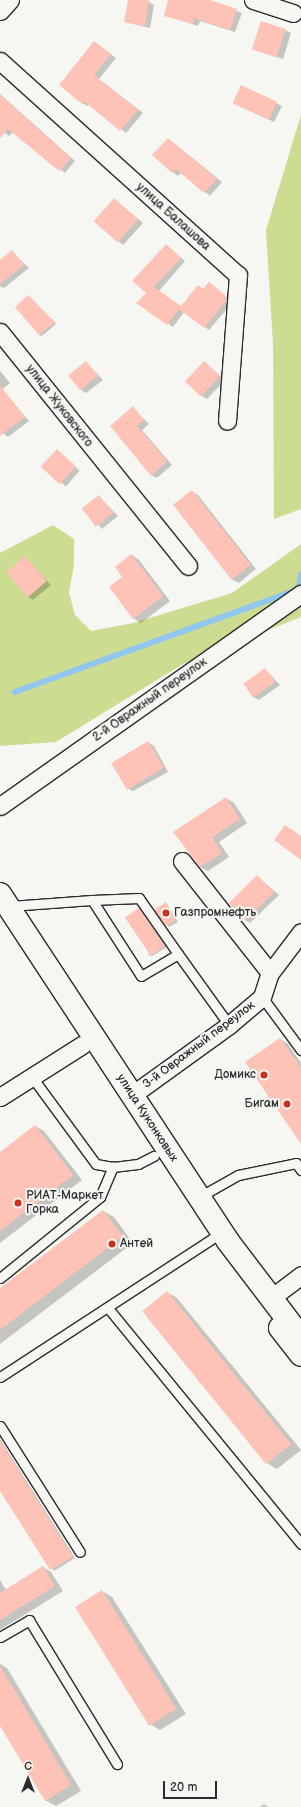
<!DOCTYPE html>
<meta charset="utf-8">
<style>
body{margin:0}
#map{position:relative;width:301px;height:1807px;overflow:hidden;background:#f6f6f2;font-family:"Balsamiq Sans",sans-serif}
div>[style]{position:absolute}
[style*='--x']{left:calc(var(--x)*1px);top:calc(var(--y)*1px);width:calc(var(--w)*1px);rotate:calc(var(--a)*1deg)}
.green>*{inset:0;background:#ccdd91}
.shadow>*{inset:0;background:#0003;transform-origin:0 0}
.stream>*{height:5.5px;margin:-2.75px;padding:0 2.75px;transform-origin:2.75px;border-radius:2.75px;background:#91c6ef}
.building>*{inset:0;background:#fec3b6;transform-origin:0 0}
.roads{filter:drop-shadow(1px 0 #2b2b2b) drop-shadow(-1px 0 #2b2b2b) drop-shadow(0 1px #2b2b2b) drop-shadow(0 -1px #2b2b2b)}
.lane>*{height:9px;margin:-4.5px;padding:0 4.5px;transform-origin:4.5px;border-radius:4.5px;background:#f6f6f2}
.street>*{height:17px;margin:-8.5px;padding:0 8.5px;transform-origin:8.5px;border-radius:8.5px;background:#f6f6f2}
.primary>*{height:22px;margin:-11px;padding:0 11px;transform-origin:11px;border-radius:11px;background:#f6f6f2}
.dots>*{width:11px;height:11px;translate:-50% -50%;box-sizing:border-box;border:2px solid #f6f6f2;border-radius:50%}
span{translate:-50% -50%;white-space:nowrap;text-align:center;line-height:1.15;-webkit-text-stroke:4px #f6f6f2;paint-order:stroke}
.street-label{font-size:12px;color:#2b2b2b}
.poi-label{font-size:12px;color:#2b2b2b}
.left{translate:0 -50%;text-align:left}
.right{translate:-100% -50%;text-align:right}
.north{position:absolute;left:8px;top:1759px;width:40px;height:40px;-webkit-text-stroke:3px #f6f6f2;paint-order:stroke;rotate:0deg;font-size:11px;font-weight:700;line-height:16px;text-align:center;color:#2b2b2b}
.north::after{content:'';display:block;margin:auto;width:14px;height:18px;background:#2b2b2b;clip-path:polygon(50% 0,100% 100%,50% 72%,0 100%)}
.scale{position:absolute;left:163px;top:1781px;width:54px;height:18px;box-sizing:border-box;border:2px solid #2b2b2b;border-top:0;padding-left:5px;font-size:12px;line-height:14px;white-space:nowrap;color:#2b2b2b;-webkit-text-stroke:3px #f6f6f2;paint-order:stroke}
</style>
<div id="map">
<div class="green">
<i style="clip-path:polygon(301px 115px,301px 509px,274px 519px,273px 344px,266px 230px)"></i>
<i style="clip-path:polygon(53px 525px,74px 539px,74px 565px,69px 592px,75px 615px,91px 631px,133px 623px,232px 593px,301px 544px,301px 617px,183px 664px,56px 742px,0 746px,0 553px)"></i>
</div>
<div class="shadow">
<i style="clip-path:polygon(129px 0,149px 2px,154px 5px,150px 28px,125px 22px)"></i>
<i style="clip-path:polygon(169px 0,206px 0,242px 13px,235px 32px,200px 21px,198px 26px,165px 15px)"></i>
<i style="clip-path:polygon(285px 30px,291px 33px,283px 59px,254px 49px)"></i>
<i style="clip-path:polygon(94px 42px,116px 58px,99px 79px,143px 113px,126px 133px,90px 104px,88px 106px,82px 103px)"></i>
<i style="clip-path:polygon(241px 86px,282px 106px,274px 122px,239px 106px)"></i>
<i style="clip-path:polygon(0 94px,75px 161px,65px 173px,13px 132px,9px 136px,0 129px)"></i>
<i style="clip-path:polygon(169px 139px,222px 182px,210px 196px,182px 172px,178px 176px,173px 172px,154px 155px)"></i>
<i style="clip-path:polygon(119px 203px,143px 223px,123px 245px,95px 221px)"></i>
<i style="clip-path:polygon(166px 245px,185px 261px,159px 291px,181px 307px,198px 286px,204px 289px,209px 283px,231px 300px,231px 304px,209px 330px,184px 312px,173px 327px,138px 303px,147px 293px)"></i>
<i style="clip-path:polygon(12px 252px,29px 268px,4px 288px,0 286px,0 261px)"></i>
<i style="clip-path:polygon(31px 298px,56px 324px,42px 336px,39px 335px)"></i>
<i style="clip-path:polygon(86px 362px,103px 380px,86px 393px,81px 390px)"></i>
<i style="clip-path:polygon(204px 362px,225px 380px,207px 399px,202px 396px)"></i>
<i style="clip-path:polygon(0 371px,10px 383px,0 391px)"></i>
<i style="clip-path:polygon(9px 398px,29px 421px,8px 437px,0 431px,0 405px)"></i>
<i style="clip-path:polygon(133px 408px,149px 424px,142px 430px,172px 465px,157px 478px,151px 475px,111px 426px)"></i>
<i style="left:57px;top:451px;width:30px;height:21px;rotate:41deg"></i>
<i style="clip-path:polygon(192px 492px,198px 495px,256px 569px,239px 583px,233px 580px,174px 505px)"></i>
<i style="clip-path:polygon(99px 497px,118px 516px,102px 529px,83px 509px)"></i>
<i style="clip-path:polygon(132px 555px,139px 560px,170px 601px,141px 623px,133px 618px,124px 577px)"></i>
<i style="clip-path:polygon(25px 557px,51px 585px,33px 600px,28px 597px)"></i>
<i style="clip-path:polygon(265px 669px,280px 685px,259px 700px,253px 697px)"></i>
<i style="clip-path:polygon(148px 742px,154px 746px,168px 772px,133px 791px,127px 788px)"></i>
<i style="clip-path:polygon(226px 798px,234px 803px,247px 823px,219px 842px,229px 857px,208px 871px,200px 867px)"></i>
<i style="clip-path:polygon(257px 876px,279px 895px,250px 923px,245px 920px)"></i>
<i style="clip-path:polygon(166px 904px,178px 922px,169px 927px,167px 925px)"></i>
<i style="clip-path:polygon(139px 910px,167px 947px,152px 956px,149px 955px)"></i>
<i style="clip-path:polygon(280px 1039px,288px 1044px,301px 1063px,301px 1141px)"></i>
<i style="clip-path:polygon(35px 1126px,44px 1131px,82px 1180px,0 1243px,0 1153px)"></i>
<i style="clip-path:polygon(103px 1211px,114px 1217px,133px 1243px,0 1344px,0 1290px)"></i>
<i style="clip-path:polygon(167px 1292px,177px 1298px,301px 1450px,277px 1469px,267px 1463px)"></i>
<i style="clip-path:polygon(0 1439px,75px 1558px,54px 1571px,0 1489px)"></i>
<i style="clip-path:polygon(43px 1567px,51px 1572px,63px 1591px,0 1630px,0 1580px,6px 1590px)"></i>
<i style="clip-path:polygon(102px 1591px,112px 1597px,186px 1714px,160px 1730px,150px 1724px)"></i>
<i style="clip-path:polygon(0 1664px,7px 1668px,81px 1791px,56px 1806px,45px 1800px,0 1724px)"></i>
<i style="clip-path:polygon(264px 1804px,268px 1807px,260px 1807px)"></i>
</div>
<div class="stream">
<i style="--x:15;--y:692;--w:302;--a:-19.9"></i>
<i style="--x:299;--y:589;--w:14;--a:-82"></i>
</div>
<div class="building">
<i style="clip-path:polygon(128px 0,149px 0,145px 26px,124px 22px)"></i>
<i style="clip-path:polygon(168px 0,210px 0,237px 9px,230px 30px,194px 18px,193px 24px,164px 16px)"></i>
<i style="left:261px;top:21px;width:26px;height:30px;rotate:18deg"></i>
<i style="clip-path:polygon(94px 41px,111px 54px,94px 75px,138px 110px,120px 131px,84px 101px,82px 104px,59px 85px)"></i>
<i style="left:241px;top:85px;width:40px;height:20px;rotate:25deg"></i>
<i style="clip-path:polygon(0 95px,71px 158px,59px 171px,8px 129px,0 138px)"></i>
<i style="clip-path:polygon(168px 138px,217px 179px,204px 193px,176px 169px,172px 173px,152px 155px)"></i>
<i style="left:114px;top:198px;width:32px;height:31px;rotate:41deg"></i>
<i style="clip-path:polygon(166px 244px,181px 258px,154px 287px,181px 306px,198px 285px,203px 289px,209px 282px,226px 296px,226px 301px,204px 328px,179px 309px,167px 325px,136px 303px,146px 293px,132px 281px)"></i>
<i style="clip-path:polygon(12px 250px,24px 265px,0 284px,0 260px)"></i>
<i style="clip-path:polygon(28px 295px,55px 322px,39px 335px,15px 307px)"></i>
<i style="left:86px;top:361px;width:19px;height:23px;rotate:51deg"></i>
<i style="left:204px;top:361px;width:22px;height:28px;rotate:43deg"></i>
<i style="clip-path:polygon(0 385px,25px 417px,0 436px)"></i>
<i style="clip-path:polygon(133px 406px,144px 420px,137px 426px,167px 461px,151px 476px,110px 426px)"></i>
<i style="left:57px;top:449px;width:26px;height:24px;rotate:43deg"></i>
<i style="left:192px;top:490px;width:95px;height:24px;rotate:52deg"></i>
<i style="left:99px;top:495px;width:23px;height:22px;rotate:52deg"></i>
<i style="clip-path:polygon(131px 554px,163px 596px,133px 619px,109px 587px,122px 577px,115px 567px)"></i>
<i style="left:25px;top:556px;width:33px;height:25px;rotate:49deg"></i>
<i style="left:265px;top:668px;width:17px;height:27px;rotate:54deg"></i>
<i style="left:148px;top:741px;width:31px;height:43px;rotate:59deg"></i>
<i style="clip-path:polygon(226px 797px,240px 819px,212px 837px,222px 853px,200px 867px,173px 832px)"></i>
<i style="clip-path:polygon(285px 825px,301px 836px,301px 860px,274px 840px)"></i>
<i style="left:257px;top:875px;width:24px;height:40px;rotate:45deg"></i>
<i style="clip-path:polygon(166px 902px,176px 920px,166px 926px,154px 910px)"></i>
<i style="left:139px;top:908px;width:46px;height:17px;rotate:56deg"></i>
<i style="clip-path:polygon(280px 1038px,301px 1068px,301px 1144px,245px 1062px)"></i>
<i style="clip-path:polygon(35px 1125px,73px 1175px,0 1231px,0 1152px)"></i>
<i style="clip-path:polygon(103px 1210px,123px 1236px,0 1330px,0 1288px)"></i>
<i style="left:167px;top:1291px;width:197px;height:32px;rotate:51deg"></i>
<i style="clip-path:polygon(0 1441px,73px 1557px,50px 1570px,0 1491px)"></i>
<i style="clip-path:polygon(43px 1566px,55px 1586px,0 1620px,0 1593px)"></i>
<i style="left:102px;top:1590px;width:140px;height:32px;rotate:58deg"></i>
<i style="clip-path:polygon(0 1666px,71px 1785px,45px 1801px,0 1726px)"></i>
</div>
<div class="roads">
<div class="lane">
<i style="--x:92;--y:900;--w:47;--a:-2.4"></i>
<i style="--x:139;--y:898;--w:68;--a:55.1"></i>
<i style="--x:10;--y:906;--w:82;--a:-4.2"></i>
<i style="--x:92;--y:900;--w:90;--a:57.2"></i>
<i style="--x:141;--y:976;--w:43;--a:-30.7"></i>
<i style="--x:178;--y:954;--w:87;--a:54.3"></i>
<i style="--x:262;--y:997;--w:66;--a:53.7"></i>
<i style="--x:32;--y:1077;--w:108;--a:53.7"></i>
<i style="--x:96;--y:1164;--w:17;--a:10"></i>
<i style="--x:113;--y:1167;--w:25;--a:-7"></i>
<i style="--x:138;--y:1164;--w:18;--a:-27"></i>
<i style="--x:199;--y:1197;--w:45;--a:-29.4"></i>
<i style="--x:238;--y:1175;--w:59;--a:-11.7"></i>
<i style="--x:296;--y:1163;--w:9;--a:54"></i>
<i style="--x:0;--y:1278;--w:129;--a:-39"></i>
<i style="--x:100;--y:1197;--w:33;--a:-67"></i>
<i style="--x:108;--y:1308;--w:305;--a:50.7"></i>
<i style="--x:0;--y:1377;--w:254;--a:-33.1"></i>
<i style="--x:0;--y:1426;--w:149;--a:57.6"></i>
<i style="--x:0;--y:1637;--w:34;--a:-30"></i>
<i style="--x:29;--y:1620;--w:169;--a:58.6"></i>
</div>
<div class="street">
<i style="--x:253;--y:0;--w:42;--a:18"></i>
<i style="--x:0;--y:11;--w:15;--a:-48"></i>
<i style="--x:0;--y:61;--w:320;--a:42"></i>
<i style="--x:238;--y:275;--w:146;--a:94.3"></i>
<i style="--x:0;--y:332;--w:300;--a:51.2"></i>
<i style="--x:0;--y:806;--w:368;--a:-35.2"></i>
<i style="--x:182;--y:861;--w:142;--a:51.8"></i>
<i style="--x:132;--y:1095;--w:120;--a:-35.8"></i>
<i style="--x:229;--y:1025;--w:43;--a:-40.3"></i>
<i style="--x:262;--y:997;--w:25;--a:-72"></i>
<i style="--x:270;--y:973;--w:51;--a:-52.9"></i>
<i style="--x:0;--y:1097;--w:97;--a:-32.4"></i>
<i style="--x:271;--y:1298;--w:38;--a:-37"></i>
</div>
<div class="primary">
<i style="--x:0;--y:894;--w:414;--a:56.7"></i>
<i style="--x:227;--y:1240;--w:122;--a:52.7"></i>
<i style="--x:280;--y:1328;--w:34;--a:52"></i>
</div>
</div>
<div class="dots">
<i style="left:166px;top:913px;background:#c8321e"></i>
<i style="left:264px;top:1075px;background:#c8321e"></i>
<i style="left:287px;top:1104px;background:#c8321e"></i>
<i style="left:18px;top:1203px;background:#c8321e"></i>
<i style="left:112px;top:1244px;background:#c8321e"></i>
</div>
<div class="street-label">
<span style="left:173px;top:217px;rotate:42deg">улица Балашова</span>
<span style="left:59px;top:406px;rotate:52deg">улица Жуковского</span>
<span style="left:150px;top:700px;rotate:-35deg">2-й Овражный переулок</span>
<span style="left:199px;top:1045px;rotate:-37deg">3-й Овражный переулок</span>
<span style="left:147px;top:1118px;rotate:57deg">улица Куконковых</span>
</div>
<div class="poi-label">
<span class="left" style="left:174px;top:913px">Газпромнефть</span>
<span class="right" style="left:256px;top:1075px">Домикс</span>
<span class="right" style="left:279px;top:1104px">Бигам</span>
<span class="left" style="left:26px;top:1203px">РИАТ-Маркет<br>Горка</span>
<span class="left" style="left:120px;top:1244px">Антей</span>
</div>
<div class="north">С</div>
<div class="scale">20 m</div>
</div>
